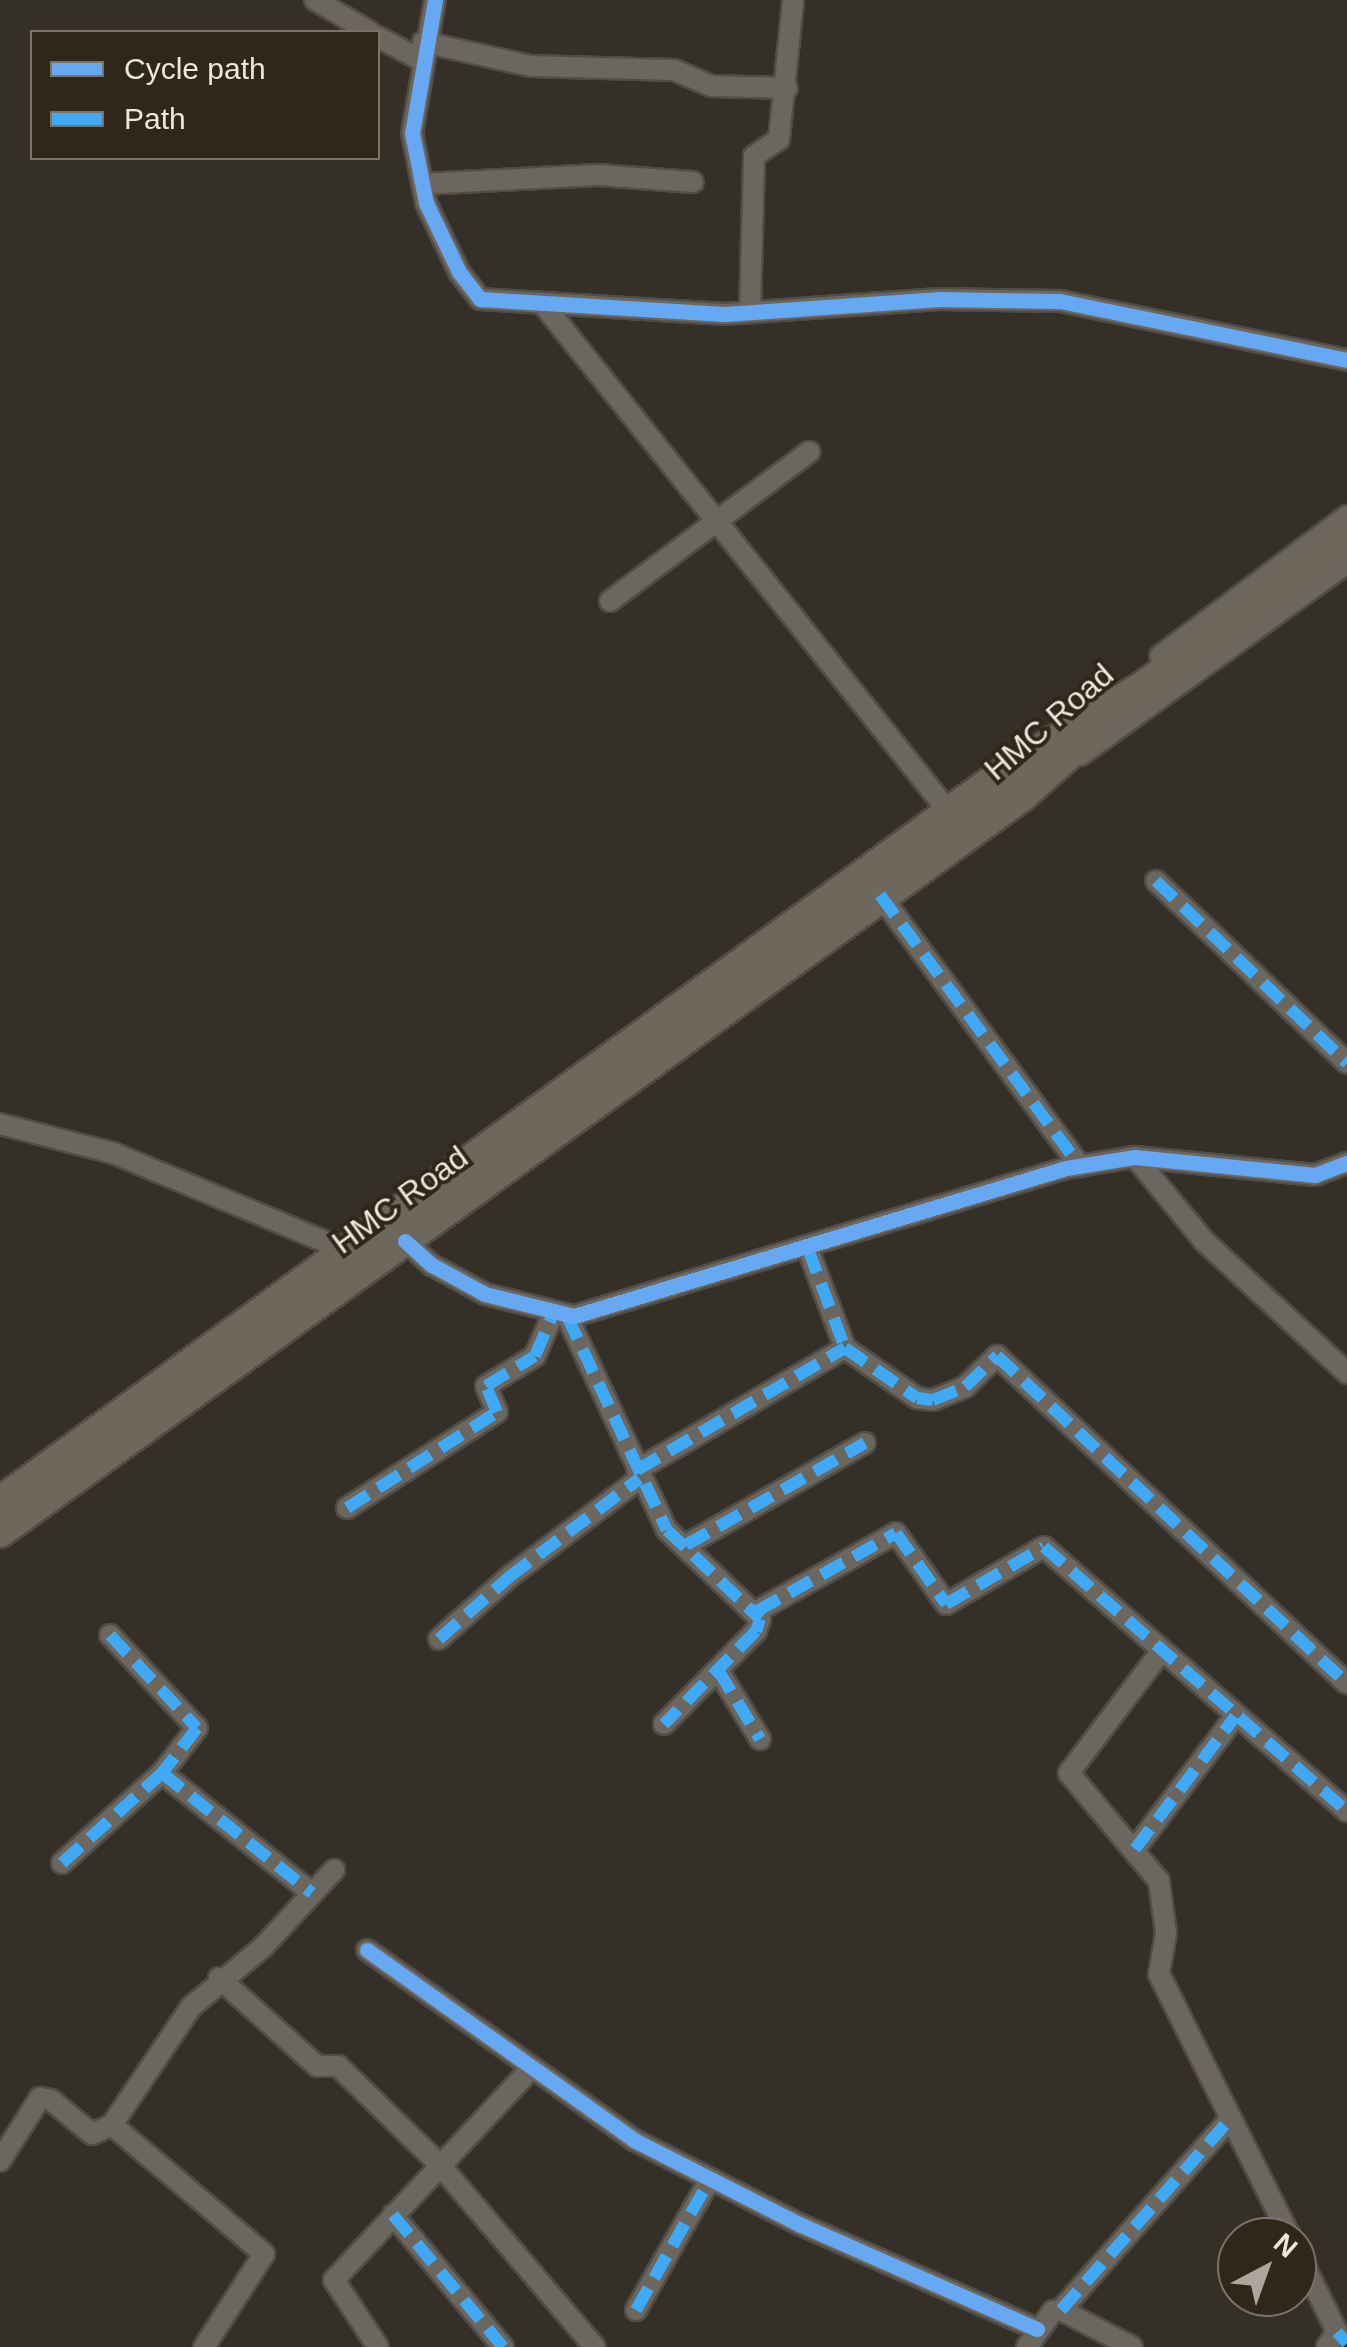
<!DOCTYPE html>
<style>
body{margin:0}
#map{position:relative;width:1347px;height:2347px;overflow:hidden;background:#343028;font-family:Arial,sans-serif}
div>[style]{position:absolute}
[style*='--x']{left:calc(var(--x)*1px);top:calc(var(--y)*1px);width:calc(var(--w)*1px);rotate:calc(var(--a)*1deg)}
.roads{filter:drop-shadow(2px 0 #514c46) drop-shadow(-2px 0 #514c46) drop-shadow(0 2px #514c46) drop-shadow(0 -2px #514c46)}
.minor>*{height:20px;margin:-10px;padding:0 10px;transform-origin:10px;border-radius:10px;background:#6b675e}
.primary>*{height:30px;margin:-15px;padding:0 15px;transform-origin:15px;border-radius:15px;background:#6d675c}
.quiet>*{height:12px;margin-top:-6px;transform-origin:0;background:repeating-linear-gradient(90deg,#3fa9f5 0 25px,transparent 0 37px)}
.cycleway>*{height:15px;margin:-7.5px;padding:0 7.5px;transform-origin:7.5px;border-radius:7.5px;background:#66a8f1}
span{translate:-50% -50%;white-space:nowrap;text-align:center;line-height:1.15;-webkit-text-stroke:8px #2e271a;paint-order:stroke}
.street-label{font-size:32px;color:#ece7de}
.legend{position:absolute;left:30px;top:30px;width:350px;height:130px;box-sizing:border-box;background:#2e271a;border:2px solid #7a7468;margin:0;padding:12px 18px;list-style:none;font-size:30px;color:#ece7de}
.legend li{display:flex;align-items:center;gap:20px;height:50px}
.legend b{width:50px;border:2px solid #7a7468}
.north{position:absolute;left:1217px;top:2217px;width:100px;height:100px;box-sizing:border-box;background:#2e271a;border:2px solid #7a7468;border-radius:50%;rotate:41deg;font-size:28px;font-weight:700;line-height:40px;text-align:center;color:#ece7de}
.north::after{content:'';display:block;margin:auto;width:35px;height:45px;background:#aca79e;clip-path:polygon(50% 0,100% 100%,50% 72%,0 100%)}
</style>
<div id="map">
<div class="roads">
<div class="minor">
<i style="--x:315;--y:0;--w:64;--a:30.2"></i>
<i style="--x:435;--y:0;--w:135;--a:99.8"></i>
<i style="--x:412;--y:133;--w:71;--a:78.7"></i>
<i style="--x:426;--y:203;--w:76;--a:64.4"></i>
<i style="--x:459;--y:272;--w:34;--a:52"></i>
<i style="--x:480;--y:299;--w:245;--a:3.5"></i>
<i style="--x:725;--y:314;--w:215;--a:-4"></i>
<i style="--x:939;--y:299;--w:121;--a:0.9"></i>
<i style="--x:1060;--y:301;--w:293;--a:11.6"></i>
<i style="--x:378;--y:37;--w:49;--a:28.1"></i>
<i style="--x:423;--y:42;--w:110;--a:12.6"></i>
<i style="--x:530;--y:66;--w:144;--a:1.6"></i>
<i style="--x:674;--y:70;--w:40;--a:23.4"></i>
<i style="--x:711;--y:86;--w:76;--a:1.5"></i>
<i style="--x:422;--y:184;--w:176;--a:-2.9"></i>
<i style="--x:598;--y:175;--w:95;--a:4.2"></i>
<i style="--x:543;--y:304;--w:650;--a:51.37"></i>
<i style="--x:750;--y:312;--w:156;--a:-88.5"></i>
<i style="--x:754;--y:156;--w:30;--a:-34"></i>
<i style="--x:779;--y:139;--w:140;--a:-84.2"></i>
<i style="--x:610;--y:601;--w:249;--a:-36.8"></i>
<i style="--x:1160;--y:656;--w:234;--a:-36.8"></i>
<i style="--x:1081;--y:755;--w:328;--a:-35.8"></i>
<i style="--x:1156;--y:881;--w:264;--a:43.6"></i>
<i style="--x:880;--y:895;--w:337;--a:53.6"></i>
<i style="--x:0;--y:1124;--w:117;--a:14.4"></i>
<i style="--x:113;--y:1153;--w:261;--a:22.7"></i>
<i style="--x:1135;--y:1157;--w:109;--a:50.6"></i>
<i style="--x:1204;--y:1241;--w:195;--a:42.7"></i>
<i style="--x:405;--y:1241;--w:36;--a:42"></i>
<i style="--x:432;--y:1265;--w:60;--a:28.7"></i>
<i style="--x:485;--y:1294;--w:92;--a:13.9"></i>
<i style="--x:574;--y:1316;--w:514;--a:-16.74"></i>
<i style="--x:1066;--y:1168;--w:70;--a:-9.1"></i>
<i style="--x:1135;--y:1157;--w:181;--a:5.7"></i>
<i style="--x:1315;--y:1175;--w:34;--a:-21"></i>
<i style="--x:808;--y:1249;--w:106;--a:69.5"></i>
<i style="--x:845;--y:1348;--w:88;--a:34.8"></i>
<i style="--x:917;--y:1398;--w:16;--a:7"></i>
<i style="--x:933;--y:1400;--w:35;--a:-22"></i>
<i style="--x:965;--y:1387;--w:45;--a:-44.1"></i>
<i style="--x:997;--y:1356;--w:479;--a:43.1"></i>
<i style="--x:567;--y:1316;--w:236;--a:65"></i>
<i style="--x:667;--y:1530;--w:129;--a:43.7"></i>
<i style="--x:760;--y:1619;--w:13;--a:108"></i>
<i style="--x:756;--y:1631;--w:131;--a:134.7"></i>
<i style="--x:637;--y:1470;--w:241;--a:-30.4"></i>
<i style="--x:347;--y:1508;--w:178;--a:-32.6"></i>
<i style="--x:497;--y:1412;--w:28;--a:-113"></i>
<i style="--x:486;--y:1386;--w:57;--a:-31.5"></i>
<i style="--x:535;--y:1356;--w:46;--a:-66.8"></i>
<i style="--x:686;--y:1545;--w:206;--a:-29.7"></i>
<i style="--x:757;--y:1611;--w:159;--a:-29.3"></i>
<i style="--x:896;--y:1533;--w:87;--a:54.8"></i>
<i style="--x:946;--y:1604;--w:113;--a:-30.2"></i>
<i style="--x:1044;--y:1547;--w:402;--a:41.1"></i>
<i style="--x:110;--y:1635;--w:127;--a:46.9"></i>
<i style="--x:197;--y:1728;--w:57;--a:127.9"></i>
<i style="--x:439;--y:1639;--w:94;--a:-41.5"></i>
<i style="--x:509;--y:1577;--w:163;--a:-37"></i>
<i style="--x:1160;--y:1653;--w:151;--a:127.2"></i>
<i style="--x:1069;--y:1773;--w:141;--a:50.2"></i>
<i style="--x:1159;--y:1881;--w:52;--a:82.3"></i>
<i style="--x:1166;--y:1933;--w:42;--a:99.7"></i>
<i style="--x:1159;--y:1974;--w:294;--a:63.5"></i>
<i style="--x:718;--y:1670;--w:81;--a:58.7"></i>
<i style="--x:1135;--y:1849;--w:166;--a:-52.9"></i>
<i style="--x:62;--y:1863;--w:135;--a:-42"></i>
<i style="--x:162;--y:1773;--w:192;--a:38.7"></i>
<i style="--x:367;--y:1950;--w:328;--a:35.4"></i>
<i style="--x:634;--y:2140;--w:187;--a:27"></i>
<i style="--x:801;--y:2225;--w:258;--a:23.8"></i>
<i style="--x:219;--y:1978;--w:132;--a:41.9"></i>
<i style="--x:317;--y:2066;--w:21;--a:0"></i>
<i style="--x:338;--y:2066;--w:141;--a:44.1"></i>
<i style="--x:439;--y:2164;--w:240;--a:49.6"></i>
<i style="--x:112;--y:2125;--w:199;--a:40.3"></i>
<i style="--x:264;--y:2254;--w:111;--a:122.8"></i>
<i style="--x:0;--y:2161;--w:75;--a:-57.6"></i>
<i style="--x:40;--y:2098;--w:11;--a:10"></i>
<i style="--x:51;--y:2100;--w:53;--a:39.7"></i>
<i style="--x:92;--y:2134;--w:22;--a:-24"></i>
<i style="--x:112;--y:2125;--w:142;--a:-56.2"></i>
<i style="--x:191;--y:2007;--w:94;--a:-39.8"></i>
<i style="--x:263;--y:1947;--w:105;--a:-47.3"></i>
<i style="--x:393;--y:2215;--w:172;--a:50.2"></i>
<i style="--x:1297;--y:2251;--w:90;--a:63.7"></i>
<i style="--x:1337;--y:2332;--w:18;--a:124"></i>
<i style="--x:636;--y:2310;--w:150;--a:-60.5"></i>
<i style="--x:1061;--y:2310;--w:255;--a:-48.5"></i>
<i style="--x:378;--y:2347;--w:80;--a:-123.3"></i>
<i style="--x:334;--y:2280;--w:289;--a:-47"></i>
<i style="--x:1027;--y:2347;--w:44;--a:-54.2"></i>
<i style="--x:1053;--y:2311;--w:8;--a:-7"></i>
<i style="--x:1061;--y:2310;--w:80;--a:27.5"></i>
</div>
<div class="primary">
<i style="--x:0;--y:1502;--w:1244;--a:-36"></i>
<i style="--x:1006;--y:771;--w:166;--a:-31.7"></i>
<i style="--x:1147;--y:684;--w:248;--a:-36.3"></i>
<i style="--x:0;--y:1532;--w:1259;--a:-35.76"></i>
<i style="--x:1022;--y:796;--w:90;--a:-41.8"></i>
</div>
</div>
<div class="quiet">
<i style="--x:1156;--y:881;--w:264;--a:43.6"></i>
<i style="--x:880;--y:895;--w:337;--a:53.6"></i>
<i style="--x:808;--y:1249;--w:106;--a:69.5"></i>
<i style="--x:845;--y:1348;--w:88;--a:34.8"></i>
<i style="--x:917;--y:1398;--w:16;--a:7"></i>
<i style="--x:933;--y:1400;--w:35;--a:-22"></i>
<i style="--x:965;--y:1387;--w:45;--a:-44.1"></i>
<i style="--x:997;--y:1356;--w:479;--a:43.1"></i>
<i style="--x:567;--y:1316;--w:236;--a:65"></i>
<i style="--x:667;--y:1530;--w:129;--a:43.7"></i>
<i style="--x:760;--y:1619;--w:13;--a:108"></i>
<i style="--x:756;--y:1631;--w:131;--a:134.7"></i>
<i style="--x:637;--y:1470;--w:241;--a:-30.4"></i>
<i style="--x:347;--y:1508;--w:178;--a:-32.6"></i>
<i style="--x:497;--y:1412;--w:28;--a:-113"></i>
<i style="--x:486;--y:1386;--w:57;--a:-31.5"></i>
<i style="--x:535;--y:1356;--w:46;--a:-66.8"></i>
<i style="--x:686;--y:1545;--w:206;--a:-29.7"></i>
<i style="--x:757;--y:1611;--w:159;--a:-29.3"></i>
<i style="--x:896;--y:1533;--w:87;--a:54.8"></i>
<i style="--x:946;--y:1604;--w:113;--a:-30.2"></i>
<i style="--x:1044;--y:1547;--w:402;--a:41.1"></i>
<i style="--x:110;--y:1635;--w:127;--a:46.9"></i>
<i style="--x:197;--y:1728;--w:57;--a:127.9"></i>
<i style="--x:439;--y:1639;--w:94;--a:-41.5"></i>
<i style="--x:509;--y:1577;--w:163;--a:-37"></i>
<i style="--x:718;--y:1670;--w:81;--a:58.7"></i>
<i style="--x:1135;--y:1849;--w:166;--a:-52.9"></i>
<i style="--x:62;--y:1863;--w:135;--a:-42"></i>
<i style="--x:162;--y:1773;--w:192;--a:38.7"></i>
<i style="--x:393;--y:2215;--w:172;--a:50.2"></i>
<i style="--x:636;--y:2310;--w:150;--a:-60.5"></i>
<i style="--x:1061;--y:2310;--w:255;--a:-48.5"></i>
<i style="--x:1337;--y:2332;--w:15;--a:48"></i>
</div>
<div class="cycleway">
<i style="--x:435;--y:0;--w:135;--a:99.8"></i>
<i style="--x:412;--y:133;--w:71;--a:78.7"></i>
<i style="--x:426;--y:203;--w:76;--a:64.4"></i>
<i style="--x:459;--y:272;--w:34;--a:52"></i>
<i style="--x:480;--y:299;--w:245;--a:3.5"></i>
<i style="--x:725;--y:314;--w:215;--a:-4"></i>
<i style="--x:939;--y:299;--w:121;--a:0.9"></i>
<i style="--x:1060;--y:301;--w:293;--a:11.6"></i>
<i style="--x:405;--y:1241;--w:36;--a:42"></i>
<i style="--x:432;--y:1265;--w:60;--a:28.7"></i>
<i style="--x:485;--y:1294;--w:92;--a:13.9"></i>
<i style="--x:574;--y:1316;--w:514;--a:-16.74"></i>
<i style="--x:1066;--y:1168;--w:70;--a:-9.1"></i>
<i style="--x:1135;--y:1157;--w:181;--a:5.7"></i>
<i style="--x:1315;--y:1175;--w:34;--a:-21"></i>
<i style="--x:367;--y:1950;--w:328;--a:35.4"></i>
<i style="--x:634;--y:2140;--w:187;--a:27"></i>
<i style="--x:801;--y:2225;--w:258;--a:23.8"></i>
</div>
<div class="street-label">
<span style="left:1049px;top:722px;rotate:-41deg">HMC Road</span>
<span style="left:400px;top:1200px;rotate:-36deg">HMC Road</span>
</div>
<ul class="legend">
<li><b style="height:12px;background:#66a8f1"></b>Cycle path</li>
<li><b style="height:12px;background:#3fa9f5"></b>Path</li>
</ul>
<div class="north">N</div>
</div>
